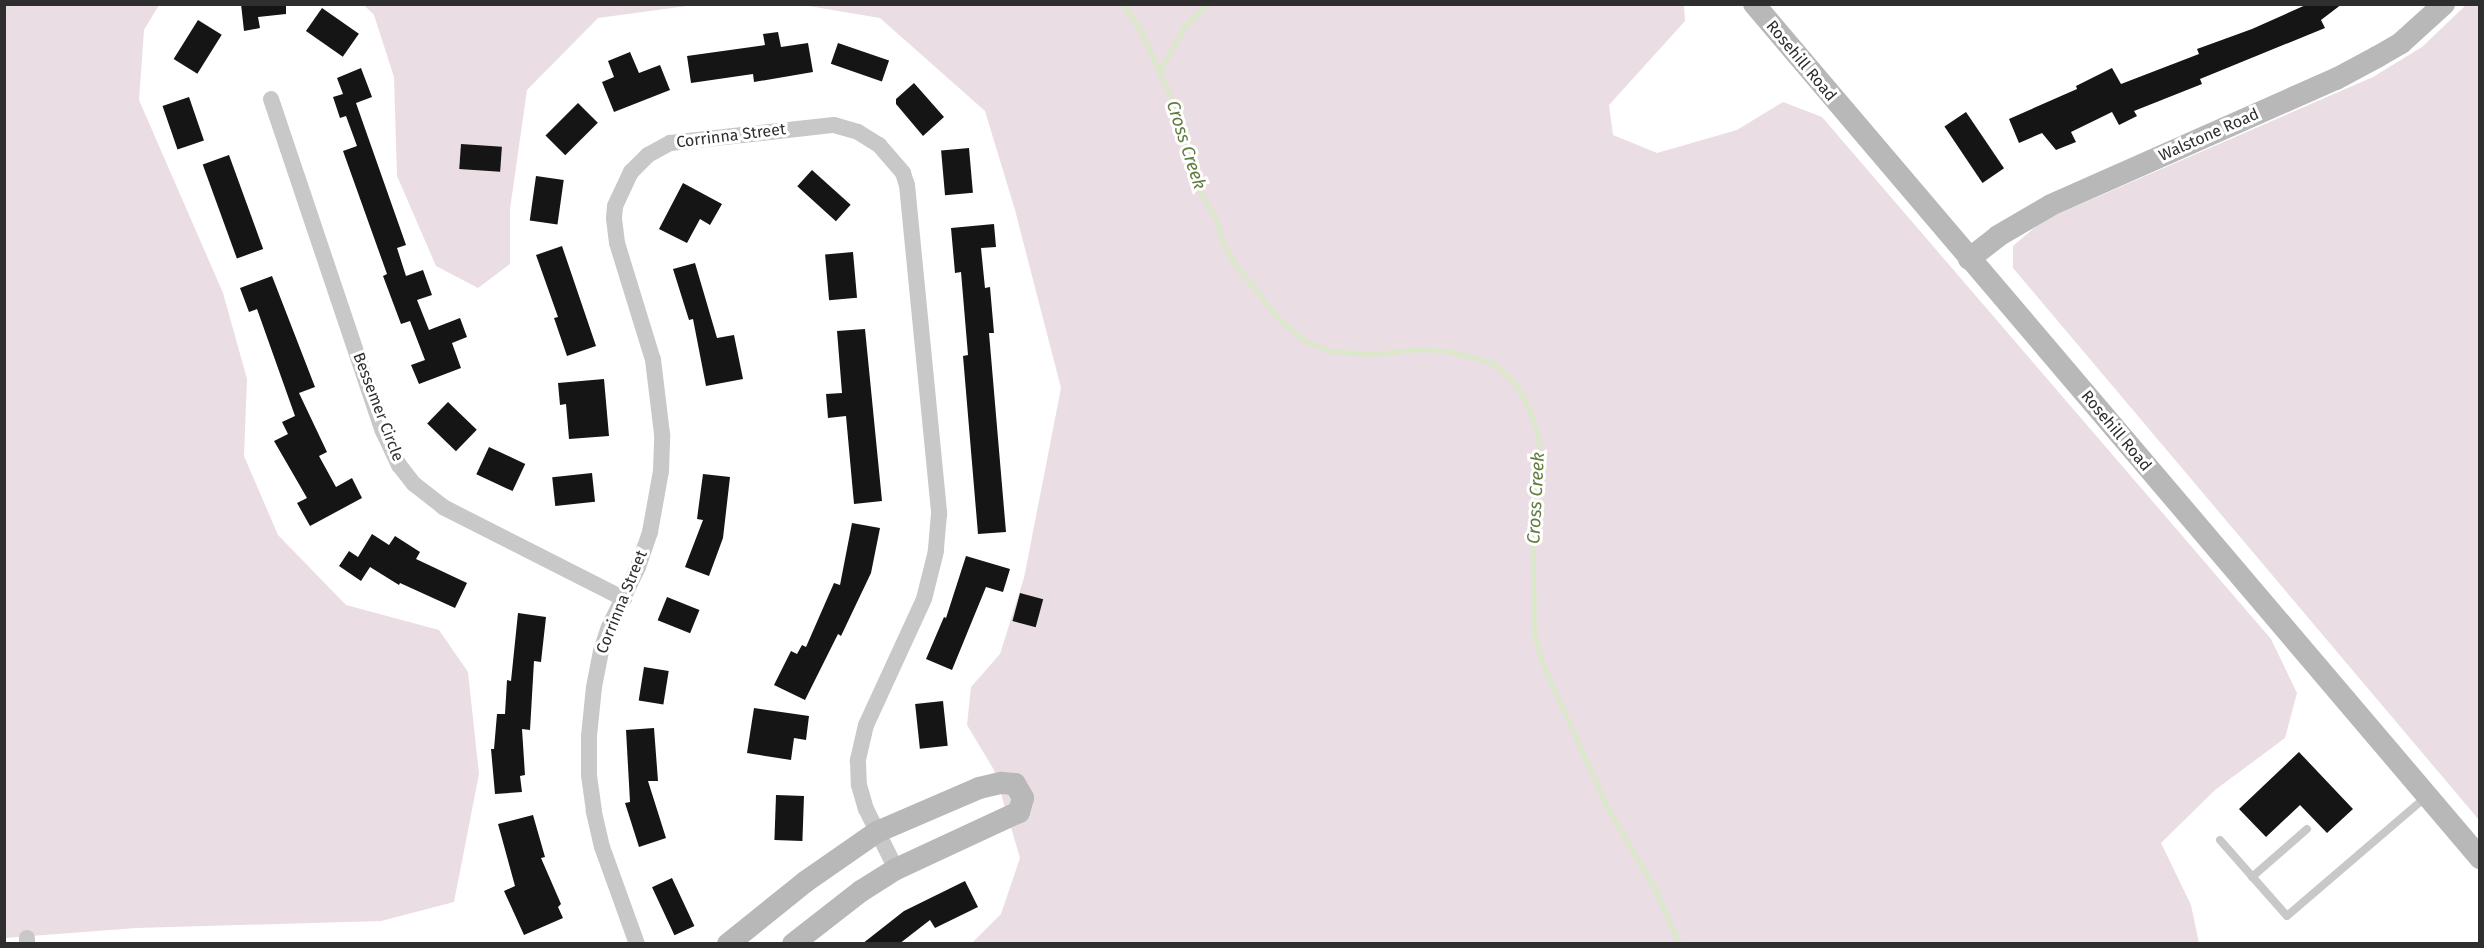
<!DOCTYPE html>
<style>
body{margin:0}
#map{position:relative;width:2484px;height:948px;overflow:hidden;background:#fff;font-family:"Fira Sans",sans-serif}
div>[style]{position:absolute}
[style*='--x']{left:calc(var(--x)*1px);top:calc(var(--y)*1px);width:calc(var(--w)*1px);rotate:calc(var(--a)*1deg)}
.green>*{inset:0;background:#eadde3}
.stream>*{height:5px;margin:-2.5px;padding:0 2.5px;transform-origin:2.5px;border-radius:2.5px;background:#dbe8cb}
.building>*{inset:0;background:#151515;transform-origin:0 0}
.lane>*{height:8px;margin:-4px;padding:0 4px;transform-origin:4px;border-radius:4px;background:#c8c8c8}
.street>*{height:16px;margin:-8px;padding:0 8px;transform-origin:8px;border-radius:8px;background:#c8c8c8}
.secondary>*{height:22px;margin:-11px;padding:0 11px;transform-origin:11px;border-radius:11px;background:#b8b8b8}
span{translate:-50% -50%;white-space:nowrap;text-align:center;line-height:1.15;-webkit-text-stroke:6px #fff;paint-order:stroke}
.street-label{font-size:16px;color:#2e2e2e}
.water-label{font-size:18px;color:#617c3e;font-style:italic}
.frame{position:absolute;inset:0;border:6px solid #2e2e2e;pointer-events:none}
</style>
<div id="map">
<div class="green">
<i style="clip-path:polygon(5px 5px,159px 5px,144px 30px,139px 100px,223px 293px,247px 379px,244px 456px,278px 535px,346px 605px,439px 630px,468px 672px,479px 774px,454px 902px,381px 921px,136px 928px,5px 938px)"></i>
<i style="clip-path:polygon(364px 5px,694px 5px,598px 18px,527px 90px,510px 209px,510px 264px,478px 288px,436px 266px,397px 176px,394px 77px,374px 15px)"></i>
<i style="clip-path:polygon(803px 5px,1684px 5px,1685px 21px,1609px 105px,1613px 135px,1657px 153px,1737px 130px,1783px 102px,1822px 117px,2271px 639px,2297px 693px,2285px 738px,2215px 790px,2161px 843px,2191px 905px,2199px 943px,972px 943px,1001px 914px,1020px 858px,994px 770px,967px 725px,971px 687px,1000px 654px,1024px 578px,1061px 388px,1015px 210px,985px 111px,880px 18px)"></i>
<i style="clip-path:polygon(2466px 5px,2479px 5px,2479px 820px,2013px 268px,2013px 246px,2042px 221px,2373px 77px,2422px 47px)"></i>
</div>
<div class="stream">
<i style="--x:1122;--y:4;--w:29;--a:54"></i>
<i style="--x:1139;--y:27;--w:78;--a:65.7"></i>
<i style="--x:1171;--y:98;--w:91;--a:74.1"></i>
<i style="--x:1196;--y:186;--w:39;--a:59"></i>
<i style="--x:1216;--y:219;--w:24;--a:75"></i>
<i style="--x:1222;--y:242;--w:26;--a:59"></i>
<i style="--x:1235;--y:264;--w:69;--a:51.5"></i>
<i style="--x:1278;--y:318;--w:32;--a:41"></i>
<i style="--x:1302;--y:339;--w:30;--a:24"></i>
<i style="--x:1329;--y:351;--w:42;--a:4.1"></i>
<i style="--x:1371;--y:354;--w:52;--a:-5.5"></i>
<i style="--x:1423;--y:349;--w:30;--a:6"></i>
<i style="--x:1453;--y:352;--w:44;--a:15.9"></i>
<i style="--x:1495;--y:364;--w:30;--a:45"></i>
<i style="--x:1516;--y:385;--w:26;--a:61"></i>
<i style="--x:1529;--y:408;--w:34;--a:73"></i>
<i style="--x:1539;--y:441;--w:32;--a:92"></i>
<i style="--x:1538;--y:473;--w:36;--a:100"></i>
<i style="--x:1532;--y:508;--w:126;--a:89.1"></i>
<i style="--x:1534;--y:634;--w:30;--a:75"></i>
<i style="--x:1542;--y:663;--w:158;--a:65.7"></i>
<i style="--x:1607;--y:807;--w:93;--a:59.6"></i>
<i style="--x:1654;--y:887;--w:62;--a:66.3"></i>
<i style="--x:1159;--y:72;--w:51;--a:-60.9"></i>
<i style="--x:1184;--y:27;--w:33;--a:-45"></i>
</div>
<div class="building">
<i style="clip-path:polygon(241px 4px,286px 4px,286px 14px,258px 17px,260px 28px,244px 31px)"></i>
<i style="clip-path:polygon(2308px 4px,2342px 4px,2321px 20px,2325px 28px,2200px 79px,2202px 84px,2134px 111px,2137px 116px,2119px 125px,2112px 112px,2071px 132px,2076px 142px,2056px 150px,2042px 133px,2019px 143px,2009px 119px,2077px 89px,2076px 86px,2112px 68px,2121px 84px,2199px 54px,2197px 49px,2252px 29px)"></i>
<i style="left:322px;top:8px;width:45px;height:28px;rotate:35deg"></i>
<i style="left:198px;top:20px;width:28px;height:46px;rotate:32deg"></i>
<i style="clip-path:polygon(778px 32px,781px 47px,808px 43px,813px 72px,754px 82px,753px 74px,691px 83px,687px 56px,765px 45px,763px 34px)"></i>
<i style="left:838px;top:43px;width:54px;height:22px;rotate:19deg"></i>
<i style="clip-path:polygon(630px 52px,639px 73px,660px 65px,670px 90px,614px 112px,602px 82px,614px 77px,608px 61px)"></i>
<i style="clip-path:polygon(361px 68px,372px 97px,356px 103px,406px 245px,397px 248px,406px 276px,423px 270px,432px 295px,417px 300px,429px 330px,460px 318px,467px 337px,452px 343px,461px 368px,419px 384px,411px 365px,425px 360px,410px 321px,401px 324px,383px 276px,387px 274px,343px 151px,357px 146px,346px 116px,340px 118px,333px 97px,343px 94px,337px 78px)"></i>
<i style="clip-path:polygon(914px 83px,944px 117px,923px 136px,896px 104px,896px 99px)"></i>
<i style="left:189px;top:97px;width:46px;height:28px;rotate:71deg"></i>
<i style="left:578px;top:103px;width:28px;height:46px;rotate:45deg"></i>
<i style="left:1966px;top:112px;width:68px;height:26px;rotate:56deg"></i>
<i style="left:461px;top:144px;width:41px;height:25px;rotate:4deg"></i>
<i style="left:969px;top:148px;width:45px;height:28px;rotate:85deg"></i>
<i style="left:229px;top:155px;width:100px;height:28px;rotate:70deg"></i>
<i style="left:812px;top:170px;width:52px;height:22px;rotate:42deg"></i>
<i style="left:536px;top:176px;width:28px;height:45px;rotate:8deg"></i>
<i style="clip-path:polygon(683px 183px,722px 204px,710px 225px,700px 219px,687px 243px,659px 229px)"></i>
<i style="clip-path:polygon(994px 224px,996px 247px,981px 248px,985px 288px,990px 287px,994px 333px,989px 333px,1006px 532px,978px 534px,963px 356px,968px 355px,961px 272px,955px 273px,951px 228px)"></i>
<i style="clip-path:polygon(562px 246px,596px 346px,567px 356px,554px 318px,558px 317px,536px 255px)"></i>
<i style="left:853px;top:252px;width:46px;height:28px;rotate:85deg"></i>
<i style="clip-path:polygon(695px 263px,717px 338px,734px 335px,743px 379px,706px 386px,693px 319px,689px 320px,673px 269px)"></i>
<i style="clip-path:polygon(272px 276px,315px 387px,299px 393px,327px 452px,319px 456px,336px 487px,352px 478px,362px 498px,310px 526px,297px 503px,307px 498px,274px 441px,288px 434px,282px 422px,295px 416px,257px 309px,249px 312px,240px 288px)"></i>
<i style="clip-path:polygon(865px 329px,882px 501px,854px 504px,846px 416px,828px 418px,826px 394px,842px 393px,837px 331px)"></i>
<i style="clip-path:polygon(604px 379px,609px 436px,569px 439px,566px 404px,560px 405px,558px 383px)"></i>
<i style="left:448px;top:402px;width:40px;height:30px;rotate:44deg"></i>
<i style="left:489px;top:447px;width:40px;height:30px;rotate:25deg"></i>
<i style="left:592px;top:473px;width:29px;height:40px;rotate:84deg"></i>
<i style="clip-path:polygon(703px 474px,730px 477px,723px 538px,709px 576px,685px 567px,703px 520px,697px 519px)"></i>
<i style="clip-path:polygon(852px 523px,880px 528px,871px 573px,841px 636px,838px 634px,805px 700px,774px 685px,791px 651px,797px 654px,802px 645px,806px 647px,834px 583px,840px 585px)"></i>
<i style="clip-path:polygon(372px 534px,389px 545px,395px 536px,420px 552px,416px 559px,467px 583px,455px 608px,400px 583px,399px 585px,370px 567px,361px 581px,339px 566px,349px 551px,358px 557px)"></i>
<i style="clip-path:polygon(966px 556px,1010px 569px,1003px 592px,986px 587px,952px 670px,926px 659px,944px 617px,946px 618px)"></i>
<i style="left:1020px;top:593px;width:24px;height:29px;rotate:15deg"></i>
<i style="left:667px;top:597px;width:35px;height:25px;rotate:22deg"></i>
<i style="clip-path:polygon(518px 613px,546px 617px,541px 662px,534px 661px,530px 730px,522px 729px,525px 775px,520px 776px,522px 792px,495px 794px,491px 749px,494px 749px,497px 714px,505px 714px,507px 680px,511px 681px)"></i>
<i style="left:644px;top:667px;width:25px;height:34px;rotate:9deg"></i>
<i style="left:943px;top:701px;width:45px;height:28px;rotate:84deg"></i>
<i style="clip-path:polygon(754px 708px,809px 716px,806px 740px,794px 738px,791px 760px,747px 753px)"></i>
<i style="clip-path:polygon(654px 728px,658px 781px,648px 781px,666px 838px,639px 847px,625px 803px,630px 802px,626px 730px)"></i>
<i style="clip-path:polygon(2299px 752px,2353px 809px,2327px 833px,2300px 805px,2266px 837px,2239px 809px)"></i>
<i style="left:776px;top:795px;width:28px;height:45px;rotate:2deg"></i>
<i style="clip-path:polygon(533px 815px,545px 857px,541px 858px,561px 904px,558px 907px,563px 918px,524px 935px,504px 891px,515px 886px,498px 824px)"></i>
<i style="left:672px;top:878px;width:53px;height:22px;rotate:65deg"></i>
<i style="clip-path:polygon(965px 881px,978px 907px,935px 928px,930px 920px,899px 944px,862px 944px,904px 911px)"></i>
</div>
<div class="lane">
<i style="--x:2220;--y:840;--w:101;--a:48.6"></i>
<i style="--x:2287;--y:916;--w:184;--a:-40.6"></i>
<i style="--x:2252;--y:877;--w:73;--a:-41.1"></i>
</div>
<div class="street">
<i style="--x:271;--y:99;--w:350;--a:71.4"></i>
<i style="--x:383;--y:431;--w:38;--a:65"></i>
<i style="--x:399;--y:465;--w:24;--a:52"></i>
<i style="--x:414;--y:484;--w:37;--a:38"></i>
<i style="--x:443;--y:507;--w:203;--a:26.9"></i>
<i style="--x:27;--y:938;--w:6;--a:90"></i>
<i style="--x:637;--y:944;--w:103;--a:-109.8"></i>
<i style="--x:602;--y:847;--w:37;--a:-103"></i>
<i style="--x:594;--y:811;--w:37;--a:-98"></i>
<i style="--x:589;--y:774;--w:38;--a:-90"></i>
<i style="--x:589;--y:736;--w:49;--a:-84.2"></i>
<i style="--x:594;--y:687;--w:37;--a:-79"></i>
<i style="--x:601;--y:651;--w:25;--a:-72"></i>
<i style="--x:609;--y:627;--w:67;--a:-64.2"></i>
<i style="--x:638;--y:567;--w:37;--a:-71"></i>
<i style="--x:650;--y:532;--w:62;--a:-79.8"></i>
<i style="--x:661;--y:471;--w:37;--a:-88"></i>
<i style="--x:662;--y:434;--w:75;--a:-96.9"></i>
<i style="--x:653;--y:360;--w:122;--a:-107.1"></i>
<i style="--x:617;--y:243;--w:25;--a:-97"></i>
<i style="--x:614;--y:218;--w:12;--a:-85"></i>
<i style="--x:615;--y:206;--w:38;--a:-65"></i>
<i style="--x:631;--y:172;--w:24;--a:-45"></i>
<i style="--x:648;--y:155;--w:25;--a:-29"></i>
<i style="--x:670;--y:143;--w:165;--a:-6.3"></i>
<i style="--x:834;--y:125;--w:25;--a:16"></i>
<i style="--x:858;--y:132;--w:25;--a:32"></i>
<i style="--x:879;--y:145;--w:37;--a:49"></i>
<i style="--x:903;--y:173;--w:13;--a:72"></i>
<i style="--x:907;--y:185;--w:331;--a:84.4"></i>
<i style="--x:939;--y:514;--w:37;--a:95"></i>
<i style="--x:936;--y:551;--w:49;--a:104"></i>
<i style="--x:924;--y:599;--w:139;--a:114.7"></i>
<i style="--x:866;--y:725;--w:37;--a:103"></i>
<i style="--x:858;--y:761;--w:24;--a:88"></i>
<i style="--x:859;--y:785;--w:25;--a:74"></i>
<i style="--x:866;--y:809;--w:67;--a:63.4"></i>
</div>
<div class="secondary">
<i style="--x:1754;--y:4;--w:1121;--a:49.63"></i>
<i style="--x:1969;--y:259;--w:37;--a:-38"></i>
<i style="--x:1998;--y:236;--w:61;--a:-30.3"></i>
<i style="--x:2051;--y:205;--w:312;--a:-23.9"></i>
<i style="--x:2336;--y:79;--w:47;--a:-28.2"></i>
<i style="--x:2377;--y:57;--w:28;--a:-30"></i>
<i style="--x:2401;--y:43;--w:58;--a:-42.2"></i>
<i style="--x:728;--y:944;--w:99;--a:-38.8"></i>
<i style="--x:805;--y:882;--w:88;--a:-34.8"></i>
<i style="--x:877;--y:832;--w:111;--a:-23.3"></i>
<i style="--x:979;--y:788;--w:23;--a:-13"></i>
<i style="--x:1001;--y:783;--w:14;--a:4"></i>
<i style="--x:1015;--y:784;--w:16;--a:60"></i>
<i style="--x:1023;--y:798;--w:15;--a:106"></i>
<i style="--x:1019;--y:812;--w:136;--a:155.1"></i>
<i style="--x:896;--y:869;--w:41;--a:147.8"></i>
<i style="--x:861;--y:891;--w:86;--a:142.1"></i>
</div>
<div class="street-label">
<span style="left:1801px;top:61px;rotate:50deg">Rosehill Road</span>
<span style="left:2209px;top:135px;rotate:-24deg">Walstone Road</span>
<span style="left:731px;top:136px;rotate:-7deg">Corrinna Street</span>
<span style="left:378px;top:407px;rotate:69deg">Bessemer Circle</span>
<span style="left:2116px;top:431px;rotate:50deg">Rosehill Road</span>
<span style="left:622px;top:602px;rotate:-68deg">Corrinna Street</span>
</div>
<div class="water-label">
<span style="left:1186px;top:145px;rotate:72deg">Cross Creek</span>
<span style="left:1536px;top:498px;rotate:-87deg">Cross Creek</span>
</div>
<div class="frame"></div>
</div>
